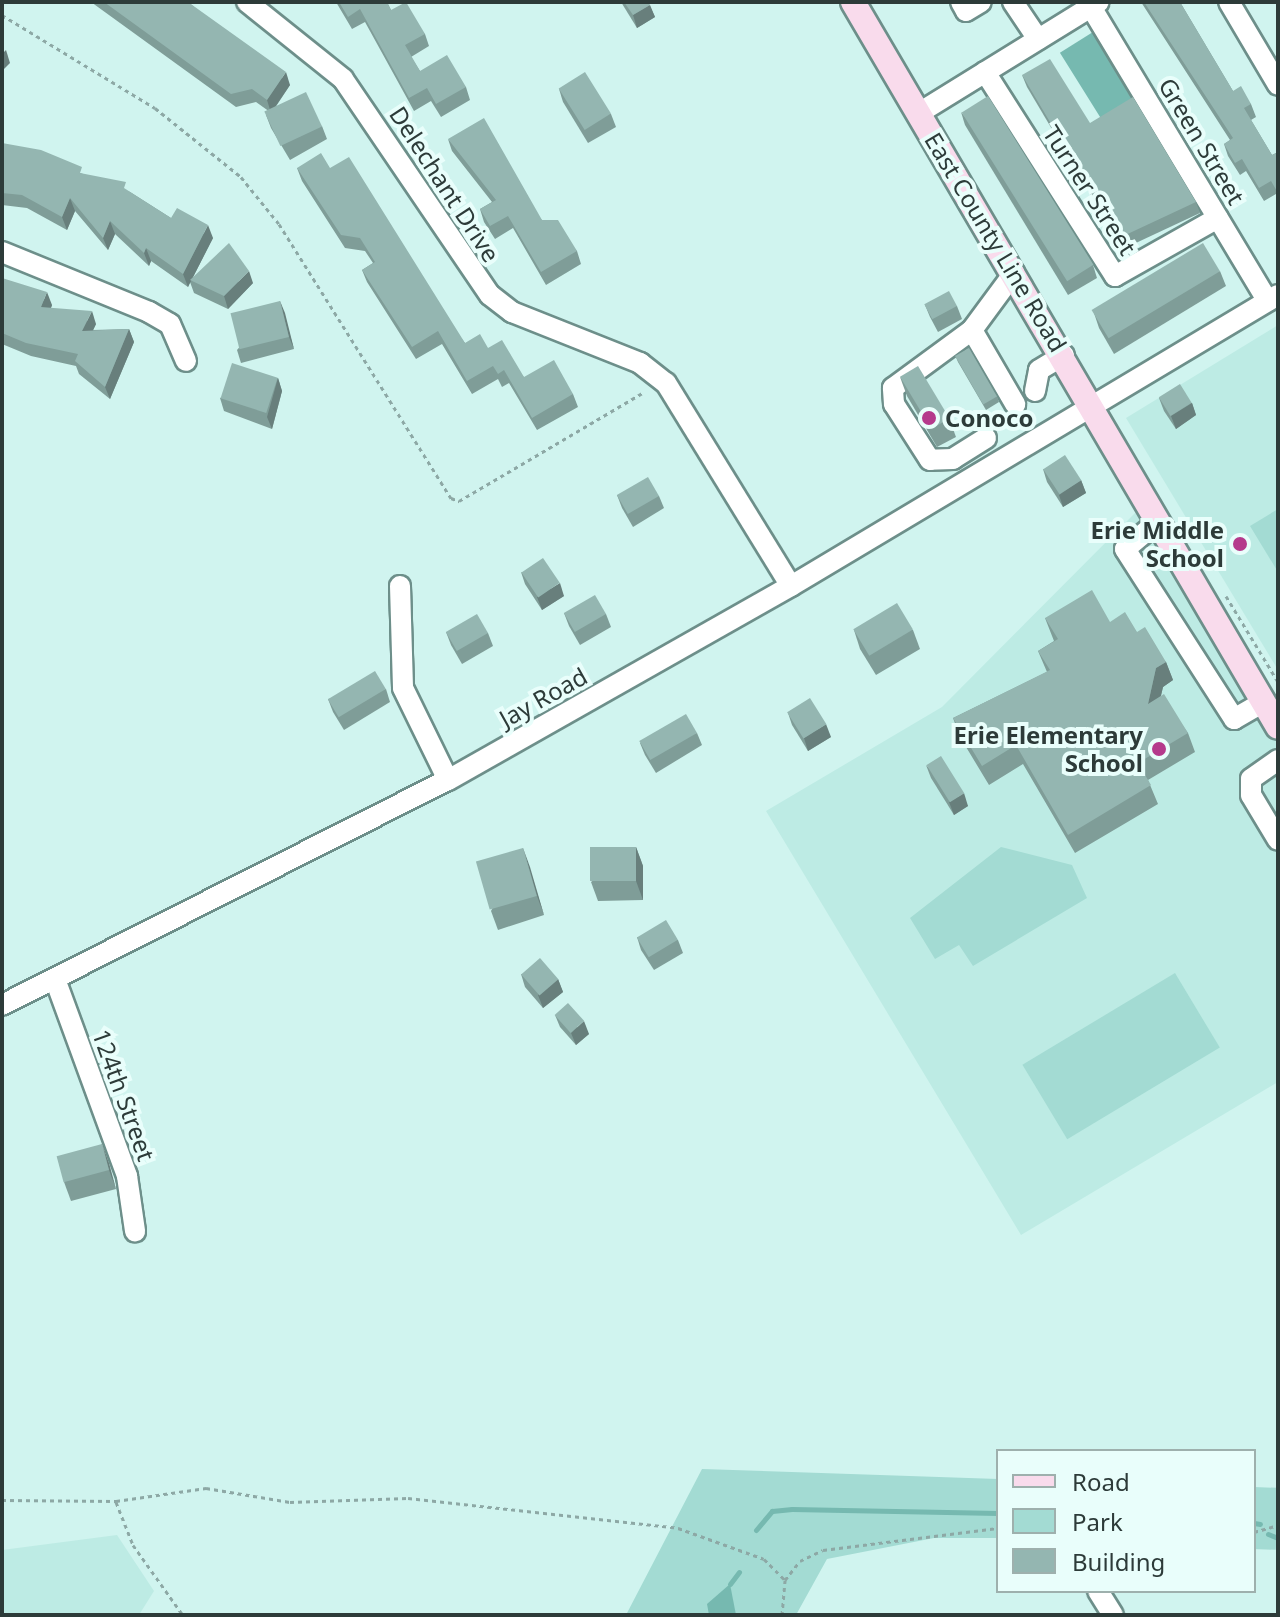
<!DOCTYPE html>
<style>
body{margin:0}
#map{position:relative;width:1280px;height:1617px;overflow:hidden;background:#d0f4ef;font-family:"Noto Sans",sans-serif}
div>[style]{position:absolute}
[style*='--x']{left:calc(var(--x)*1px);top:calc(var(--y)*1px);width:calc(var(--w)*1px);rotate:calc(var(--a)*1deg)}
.built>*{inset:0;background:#bdebe4}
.green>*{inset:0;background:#a3dbd3;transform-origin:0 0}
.water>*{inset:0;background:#76b9b0;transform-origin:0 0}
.stream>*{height:5px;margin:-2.5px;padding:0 2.5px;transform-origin:2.5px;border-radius:2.5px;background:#76b9b0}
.path>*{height:3px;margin-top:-1.5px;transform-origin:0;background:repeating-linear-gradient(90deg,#8da8a5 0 4px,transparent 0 8px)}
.roads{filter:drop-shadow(2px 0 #6d8f8a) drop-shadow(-2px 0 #6d8f8a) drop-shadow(0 2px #6d8f8a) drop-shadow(0 -2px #6d8f8a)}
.minor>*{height:20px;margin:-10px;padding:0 10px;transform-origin:10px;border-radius:10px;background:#fff}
.major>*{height:24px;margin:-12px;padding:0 12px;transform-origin:12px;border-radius:12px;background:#f9dbec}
.wall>*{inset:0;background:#7f9d98}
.shaded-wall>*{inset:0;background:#687f7c}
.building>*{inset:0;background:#94b6b1;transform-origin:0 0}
.dots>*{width:22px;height:22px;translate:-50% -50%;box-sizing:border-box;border:4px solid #e9fefb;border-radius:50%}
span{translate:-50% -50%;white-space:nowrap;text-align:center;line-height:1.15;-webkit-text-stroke:8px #e9fefb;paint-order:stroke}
.street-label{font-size:24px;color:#2d3b39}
.poi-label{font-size:24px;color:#2d3b39;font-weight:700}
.left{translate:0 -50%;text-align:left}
.right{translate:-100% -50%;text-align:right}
.frame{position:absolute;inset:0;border:4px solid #2d3b39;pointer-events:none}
.legend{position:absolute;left:996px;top:1449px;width:260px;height:144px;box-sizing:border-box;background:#e9fefb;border:2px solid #9eb0ad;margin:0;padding:10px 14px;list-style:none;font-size:24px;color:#2d3b39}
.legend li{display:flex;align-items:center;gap:16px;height:40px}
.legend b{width:40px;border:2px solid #9eb0ad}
</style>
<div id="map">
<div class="built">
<i style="clip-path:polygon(1278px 325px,1278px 670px,1126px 418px)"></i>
<i style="clip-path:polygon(1137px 511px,1278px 738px,1278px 1082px,1021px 1235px,766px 811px,942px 707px)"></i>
<i style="clip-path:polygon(117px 1535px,154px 1591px,139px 1615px,2px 1615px,2px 1550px)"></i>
</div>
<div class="green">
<i style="clip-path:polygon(1278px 509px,1278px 572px,1250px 526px)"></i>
<i style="clip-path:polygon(1001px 847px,1072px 865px,1087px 898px,973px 966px,959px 945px,935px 959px,910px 918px)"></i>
<i style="left:1175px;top:973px;width:87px;height:178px;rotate:59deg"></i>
<i style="clip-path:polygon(702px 1469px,998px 1479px,998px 1538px,934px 1538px,827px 1559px,796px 1615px,626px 1615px)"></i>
<i style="left:1254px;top:1487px;width:24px;height:62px;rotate:2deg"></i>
</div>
<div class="water">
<i style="left:1093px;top:32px;width:84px;height:39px;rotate:58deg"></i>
<i style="clip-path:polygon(730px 1584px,736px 1615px,709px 1615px,707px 1604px)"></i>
</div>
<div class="stream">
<i style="--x:1254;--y:1523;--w:6;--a:9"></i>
<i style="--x:756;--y:1530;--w:25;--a:-50"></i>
<i style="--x:772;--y:1511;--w:20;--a:-6"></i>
<i style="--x:792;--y:1509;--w:206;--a:1.1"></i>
<i style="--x:1268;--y:1534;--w:11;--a:22"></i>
<i style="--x:730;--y:1584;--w:15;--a:-53"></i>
</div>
<div class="path">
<i style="--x:2;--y:15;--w:179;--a:31.3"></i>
<i style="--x:155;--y:108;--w:110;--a:38.7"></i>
<i style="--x:241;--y:177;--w:60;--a:51"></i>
<i style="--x:279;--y:224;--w:324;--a:57.9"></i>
<i style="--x:451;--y:498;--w:9;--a:21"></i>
<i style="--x:459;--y:501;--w:215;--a:-30.5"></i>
<i style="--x:1226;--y:596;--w:100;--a:58.8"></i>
<i style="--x:2;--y:1500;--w:114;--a:0.5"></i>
<i style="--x:116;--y:1501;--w:91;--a:-8.2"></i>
<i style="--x:206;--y:1488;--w:85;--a:9.5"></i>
<i style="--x:290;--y:1502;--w:118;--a:-1.9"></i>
<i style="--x:408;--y:1498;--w:272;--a:6.3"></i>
<i style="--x:678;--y:1528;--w:91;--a:19.8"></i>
<i style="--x:764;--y:1559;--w:30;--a:45"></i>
<i style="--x:116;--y:1502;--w:46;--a:68.4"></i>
<i style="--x:133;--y:1545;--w:86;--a:54.5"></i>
<i style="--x:1254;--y:1532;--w:25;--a:-16"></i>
<i style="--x:782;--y:1615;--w:35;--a:-85"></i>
<i style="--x:785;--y:1580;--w:24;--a:-52"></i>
<i style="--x:800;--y:1561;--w:25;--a:-26"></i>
<i style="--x:823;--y:1550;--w:176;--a:-7.2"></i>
</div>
<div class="roads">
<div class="minor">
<i style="--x:247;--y:2;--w:123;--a:38.7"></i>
<i style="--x:343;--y:79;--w:261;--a:55.8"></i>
<i style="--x:490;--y:295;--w:28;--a:38"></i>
<i style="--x:512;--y:312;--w:138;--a:21.7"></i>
<i style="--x:640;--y:363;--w:33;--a:38"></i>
<i style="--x:666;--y:383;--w:238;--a:58.4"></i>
<i style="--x:961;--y:2;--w:10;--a:61"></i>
<i style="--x:966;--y:11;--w:17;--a:-31"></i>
<i style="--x:1013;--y:2;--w:45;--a:56"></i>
<i style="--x:1229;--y:2;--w:96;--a:59.4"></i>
<i style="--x:1091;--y:7;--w:343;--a:59"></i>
<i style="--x:985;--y:72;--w:242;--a:57.5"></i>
<i style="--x:1115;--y:276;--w:118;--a:-29.4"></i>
<i style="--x:919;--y:113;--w:211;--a:-31.7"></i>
<i style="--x:2;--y:252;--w:159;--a:22.2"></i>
<i style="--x:149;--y:312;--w:24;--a:30"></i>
<i style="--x:170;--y:324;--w:40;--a:66.6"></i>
<i style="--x:972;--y:330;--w:86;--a:59.8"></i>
<i style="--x:1035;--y:391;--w:21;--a:-79"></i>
<i style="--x:1039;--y:370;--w:29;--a:-31"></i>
<i style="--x:986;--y:438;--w:39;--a:148"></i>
<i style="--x:953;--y:459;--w:23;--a:178"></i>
<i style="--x:930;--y:460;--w:67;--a:-122.7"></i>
<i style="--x:894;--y:404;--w:16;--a:-94"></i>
<i style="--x:893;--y:388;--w:98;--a:-36.3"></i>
<i style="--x:972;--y:330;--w:71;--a:-53.6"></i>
<i style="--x:1155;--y:524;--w:39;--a:140"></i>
<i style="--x:1125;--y:549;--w:202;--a:57.3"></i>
<i style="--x:1234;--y:719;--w:34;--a:-30"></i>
<i style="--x:400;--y:586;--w:102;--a:88.3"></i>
<i style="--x:403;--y:688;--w:102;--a:63.9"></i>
<i style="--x:1278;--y:760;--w:33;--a:145"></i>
<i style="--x:1251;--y:779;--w:16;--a:90"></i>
<i style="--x:1251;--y:795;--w:52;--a:59"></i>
<i style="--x:55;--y:979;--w:210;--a:69.9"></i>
<i style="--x:127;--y:1176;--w:56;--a:81.7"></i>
<i style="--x:2;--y:1005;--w:500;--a:-26.8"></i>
<i style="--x:448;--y:780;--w:394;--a:-29.5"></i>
<i style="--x:791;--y:586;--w:567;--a:-30.86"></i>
<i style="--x:1098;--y:1591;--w:28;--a:58"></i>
</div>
<div class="major">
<i style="--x:853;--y:2;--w:840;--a:59.62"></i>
</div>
</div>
<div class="wall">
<i style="clip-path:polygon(91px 2px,188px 2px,290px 85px,273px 111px,322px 126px,327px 139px,290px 160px,271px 128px,266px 115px,270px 112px,256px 102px,236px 107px)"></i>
<i style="clip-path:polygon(336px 2px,387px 2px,391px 10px,425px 34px,429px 46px,411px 57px,420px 71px,466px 87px,470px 100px,441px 117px,431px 101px,414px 111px,365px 22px,352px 29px)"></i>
<i style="clip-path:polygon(621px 2px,648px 2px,655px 17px,637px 28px)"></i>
<i style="clip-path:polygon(1141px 2px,1180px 2px,1233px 91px,1251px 104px,1256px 117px,1251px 120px,1272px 155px,1278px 152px,1278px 198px,1276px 194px,1264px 201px,1246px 171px,1240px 175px,1228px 156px,1224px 144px,1230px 140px)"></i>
<i style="clip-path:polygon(1022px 75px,1196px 202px,1200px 213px,1123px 249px,1027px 87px)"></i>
<i style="clip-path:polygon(559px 89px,611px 114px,616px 127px,588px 143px,563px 102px)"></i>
<i style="clip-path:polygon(961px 112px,1093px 265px,1097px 278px,1068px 295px,965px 125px)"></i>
<i style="clip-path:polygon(448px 139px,542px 220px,577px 251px,581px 264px,546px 285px,513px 228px,495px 239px,484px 222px,480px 209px,492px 202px,452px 151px)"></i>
<i style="clip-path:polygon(2px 143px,130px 192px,171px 218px,213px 238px,193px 277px,253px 283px,228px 309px,194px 293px,190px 282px,188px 287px,151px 261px,149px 266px,115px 234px,108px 250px,75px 211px,67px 230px,27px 208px,2px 205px)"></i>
<i style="clip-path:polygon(297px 168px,330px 168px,465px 343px,488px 348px,524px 377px,573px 394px,578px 407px,537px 430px,509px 383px,502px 387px,498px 379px,472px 394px,442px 344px,416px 359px,367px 282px,362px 270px,373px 263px,365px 251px,345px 248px,302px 181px)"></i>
<i style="clip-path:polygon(1220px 271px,1226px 286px,1114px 354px,1099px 328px,1094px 313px)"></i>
<i style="clip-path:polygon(2px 278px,52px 305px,51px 308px,96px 324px,93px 330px,129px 329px,134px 342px,110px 399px,79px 374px,76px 366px,31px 356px,2px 344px)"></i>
<i style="clip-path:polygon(280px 301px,294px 349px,241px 363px,237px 350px)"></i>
<i style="clip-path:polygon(925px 305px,957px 306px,962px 319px,938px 332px,930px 317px)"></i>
<i style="clip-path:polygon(955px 355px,997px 396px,999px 402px,986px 410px,958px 362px)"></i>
<i style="clip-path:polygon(900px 377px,949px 418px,956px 437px,937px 447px,907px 396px)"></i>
<i style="clip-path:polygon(278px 378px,282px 391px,272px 429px,224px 411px,220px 398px)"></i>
<i style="clip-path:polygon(1159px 398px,1192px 403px,1196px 415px,1176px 429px,1164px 411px)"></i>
<i style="clip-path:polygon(1043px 469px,1081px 480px,1086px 493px,1063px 507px,1047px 482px)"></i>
<i style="clip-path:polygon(617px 495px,659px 496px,664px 508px,633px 527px,622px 508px)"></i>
<i style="clip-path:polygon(521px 572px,564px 596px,542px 610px,525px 584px)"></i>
<i style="clip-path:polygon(564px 613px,606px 614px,611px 627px,580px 645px,569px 626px)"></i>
<i style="clip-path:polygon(1045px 618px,1110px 622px,1137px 632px,1166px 662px,1173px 680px,1163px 687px,1161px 696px,1188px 733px,1195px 752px,1148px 780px,1158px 804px,1075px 853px,1023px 764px,989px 785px,960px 737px,953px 718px,1047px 672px,1038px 651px,1054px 641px)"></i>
<i style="clip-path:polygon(854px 630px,913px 630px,920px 649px,876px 675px,860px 649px)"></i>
<i style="clip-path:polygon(446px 632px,488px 633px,493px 646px,462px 664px,451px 645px)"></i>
<i style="clip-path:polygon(386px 689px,390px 702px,344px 730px,333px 712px,328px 699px)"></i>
<i style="clip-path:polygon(788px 713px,831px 737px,808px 751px,792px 725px)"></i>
<i style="clip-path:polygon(697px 733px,702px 745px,656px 773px,645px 755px,640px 743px)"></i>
<i style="clip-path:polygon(926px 765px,968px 806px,954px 815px,931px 778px)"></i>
<i style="clip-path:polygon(636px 847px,643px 866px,643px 900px,598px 901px,591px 882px)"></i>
<i style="clip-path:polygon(523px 848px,544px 915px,498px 930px,491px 911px)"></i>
<i style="clip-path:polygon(637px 937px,678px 940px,683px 953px,654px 970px,641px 950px)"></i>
<i style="clip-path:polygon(521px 974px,558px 979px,563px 992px,543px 1008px,525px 987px)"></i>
<i style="clip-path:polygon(555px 1015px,589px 1034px,576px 1045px,560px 1027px)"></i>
<i style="clip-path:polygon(102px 1144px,116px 1189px,71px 1201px,64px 1182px)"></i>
</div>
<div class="shaded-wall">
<i style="clip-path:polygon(650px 5px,655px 17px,637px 28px,633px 15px)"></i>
<i style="clip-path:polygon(6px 50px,10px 63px,2px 71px,2px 54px)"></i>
<i style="clip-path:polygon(286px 72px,290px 85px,271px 113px,267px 100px)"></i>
<i style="clip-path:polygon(70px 198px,75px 211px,67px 230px,62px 217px)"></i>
<i style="clip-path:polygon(110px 221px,115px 234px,108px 250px,103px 238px)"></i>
<i style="clip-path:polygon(208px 225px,213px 238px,188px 287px,183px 274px)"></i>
<i style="clip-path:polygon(146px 248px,151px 261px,149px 266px,144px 253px)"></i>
<i style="clip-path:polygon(249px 271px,253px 283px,228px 309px,224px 296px)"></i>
<i style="clip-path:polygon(47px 292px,52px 305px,46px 320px,41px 307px)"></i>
<i style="clip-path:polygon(280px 301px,285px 313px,294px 349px,289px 337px)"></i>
<i style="clip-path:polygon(92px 311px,96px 324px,87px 343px,82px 331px)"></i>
<i style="clip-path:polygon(129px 329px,134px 342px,110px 399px,105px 387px)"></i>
<i style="clip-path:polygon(278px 378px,282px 391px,272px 429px,267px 417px)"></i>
<i style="clip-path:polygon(1192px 403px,1196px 415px,1176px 429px,1171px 416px)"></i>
<i style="clip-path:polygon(1081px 480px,1086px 493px,1063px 507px,1059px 495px)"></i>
<i style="clip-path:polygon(560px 583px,564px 596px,542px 610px,537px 597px)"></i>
<i style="clip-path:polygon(1166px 662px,1173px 680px,1163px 687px,1154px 723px,1148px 704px,1156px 668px)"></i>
<i style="clip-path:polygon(826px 724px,831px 737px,808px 751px,804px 738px)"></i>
<i style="clip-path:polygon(964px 793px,968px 806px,954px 815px,949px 802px)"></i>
<i style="clip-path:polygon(636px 847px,643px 866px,643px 900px,636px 881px)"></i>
<i style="clip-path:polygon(523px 848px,530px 867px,544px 915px,537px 896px)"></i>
<i style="clip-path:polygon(558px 979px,563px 992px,543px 1008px,538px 995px)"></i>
<i style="clip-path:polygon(584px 1021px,589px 1034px,576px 1045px,571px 1033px)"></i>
<i style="clip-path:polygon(102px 1144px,109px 1163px,116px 1189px,109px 1170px)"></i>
</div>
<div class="building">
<i style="clip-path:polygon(104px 2px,188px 2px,286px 72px,267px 100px,252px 89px,231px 94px)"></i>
<i style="clip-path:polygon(339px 2px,387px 2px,391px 10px,406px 2px,425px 34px,405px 45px,420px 71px,447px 55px,466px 87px,436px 104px,427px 88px,409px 98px,360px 9px,348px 17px)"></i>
<i style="clip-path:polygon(624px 2px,648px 2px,650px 5px,633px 15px)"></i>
<i style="clip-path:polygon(1144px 2px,1180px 2px,1233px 91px,1241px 86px,1251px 104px,1244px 108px,1272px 155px,1278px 152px,1278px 193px,1271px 181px,1259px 188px,1242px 159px,1235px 163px,1224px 144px,1233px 138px)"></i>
<i style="clip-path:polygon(1050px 59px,1090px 123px,1133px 97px,1196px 202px,1119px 238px,1022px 75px)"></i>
<i style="left:585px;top:72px;width:49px;height:31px;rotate:58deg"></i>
<i style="left:306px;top:92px;width:38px;height:46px;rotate:65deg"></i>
<i style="left:988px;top:96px;width:199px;height:31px;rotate:58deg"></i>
<i style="clip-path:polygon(484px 118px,542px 220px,558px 220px,577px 251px,541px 272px,508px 216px,490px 226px,480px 209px,496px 200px,448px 139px)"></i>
<i style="clip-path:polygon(2px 143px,41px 150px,82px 167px,80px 173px,126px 182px,124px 188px,171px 218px,177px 208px,208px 225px,183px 274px,146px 248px,144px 253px,110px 221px,103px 238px,70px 198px,62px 217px,22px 195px,2px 193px)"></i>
<i style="clip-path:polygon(321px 153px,330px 168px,349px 157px,465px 343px,480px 334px,488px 348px,502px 340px,524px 377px,554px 360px,573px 394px,532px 418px,504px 370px,498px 374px,493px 366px,467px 381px,438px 331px,412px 347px,362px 270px,375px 262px,360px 238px,341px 235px,297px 168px)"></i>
<i style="clip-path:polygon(229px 243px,249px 271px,224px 296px,190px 280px)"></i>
<i style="left:1203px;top:243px;width:33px;height:130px;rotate:59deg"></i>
<i style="clip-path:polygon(2px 278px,47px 292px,41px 307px,92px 311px,82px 331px,129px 329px,105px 387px,75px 361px,78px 354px,26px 343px,2px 333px)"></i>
<i style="left:949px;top:291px;width:17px;height:28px;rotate:62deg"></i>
<i style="left:280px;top:301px;width:37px;height:51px;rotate:76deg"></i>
<i style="left:969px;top:348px;width:56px;height:16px;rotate:60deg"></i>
<i style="left:232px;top:363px;width:48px;height:37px;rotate:18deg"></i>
<i style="left:918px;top:366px;width:61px;height:21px;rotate:59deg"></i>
<i style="left:1180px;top:384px;width:22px;height:25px;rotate:58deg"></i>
<i style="left:1065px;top:455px;width:30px;height:26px;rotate:57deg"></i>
<i style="left:648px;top:477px;width:22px;height:36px;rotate:60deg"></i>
<i style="left:543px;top:558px;width:30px;height:26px;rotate:56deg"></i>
<i style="clip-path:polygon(1092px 590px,1110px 622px,1125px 612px,1137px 632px,1145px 627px,1166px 662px,1156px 668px,1148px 704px,1164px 694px,1188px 733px,1138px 763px,1151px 785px,1068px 835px,1016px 745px,982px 766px,953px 718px,1050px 670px,1038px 651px,1058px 639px,1045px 618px)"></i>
<i style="left:595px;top:595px;width:22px;height:36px;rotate:60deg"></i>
<i style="left:897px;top:603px;width:31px;height:51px;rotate:59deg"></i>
<i style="left:477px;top:614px;width:22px;height:36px;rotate:60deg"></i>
<i style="left:375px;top:671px;width:21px;height:55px;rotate:59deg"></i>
<i style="left:810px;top:698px;width:31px;height:27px;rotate:58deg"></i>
<i style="left:686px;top:714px;width:22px;height:54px;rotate:60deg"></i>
<i style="left:941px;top:756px;width:44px;height:17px;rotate:58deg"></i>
<i style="left:636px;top:847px;width:34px;height:46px;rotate:90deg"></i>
<i style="left:523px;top:848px;width:50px;height:49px;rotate:74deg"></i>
<i style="left:666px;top:920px;width:23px;height:34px;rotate:59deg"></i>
<i style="left:540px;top:958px;width:28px;height:25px;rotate:49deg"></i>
<i style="left:568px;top:1003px;width:24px;height:18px;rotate:48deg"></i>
<i style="left:102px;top:1144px;width:27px;height:47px;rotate:75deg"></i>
</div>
<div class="dots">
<i style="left:929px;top:418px;background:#b53a8c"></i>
<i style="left:1240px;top:544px;background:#b53a8c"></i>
<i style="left:1159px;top:749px;background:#b53a8c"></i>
</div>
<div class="street-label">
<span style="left:1202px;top:141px;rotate:59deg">Green Street</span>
<span style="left:445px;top:184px;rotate:57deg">Delechant Drive</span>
<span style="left:1090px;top:190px;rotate:57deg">Turner Street</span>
<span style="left:996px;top:242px;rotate:59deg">East County Line Road</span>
<span style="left:543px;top:697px;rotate:-29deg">Jay Road</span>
<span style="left:124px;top:1095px;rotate:70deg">124th Street</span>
</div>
<div class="poi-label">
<span class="left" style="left:945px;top:418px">Conoco</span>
<span class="right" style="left:1224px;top:544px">Erie Middle<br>School</span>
<span class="right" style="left:1143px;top:749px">Erie Elementary<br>School</span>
</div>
<div class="frame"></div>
<ul class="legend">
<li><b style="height:10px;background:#f9dbec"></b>Road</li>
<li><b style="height:22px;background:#a3dbd3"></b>Park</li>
<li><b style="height:22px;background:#94b6b1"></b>Building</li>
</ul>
</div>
